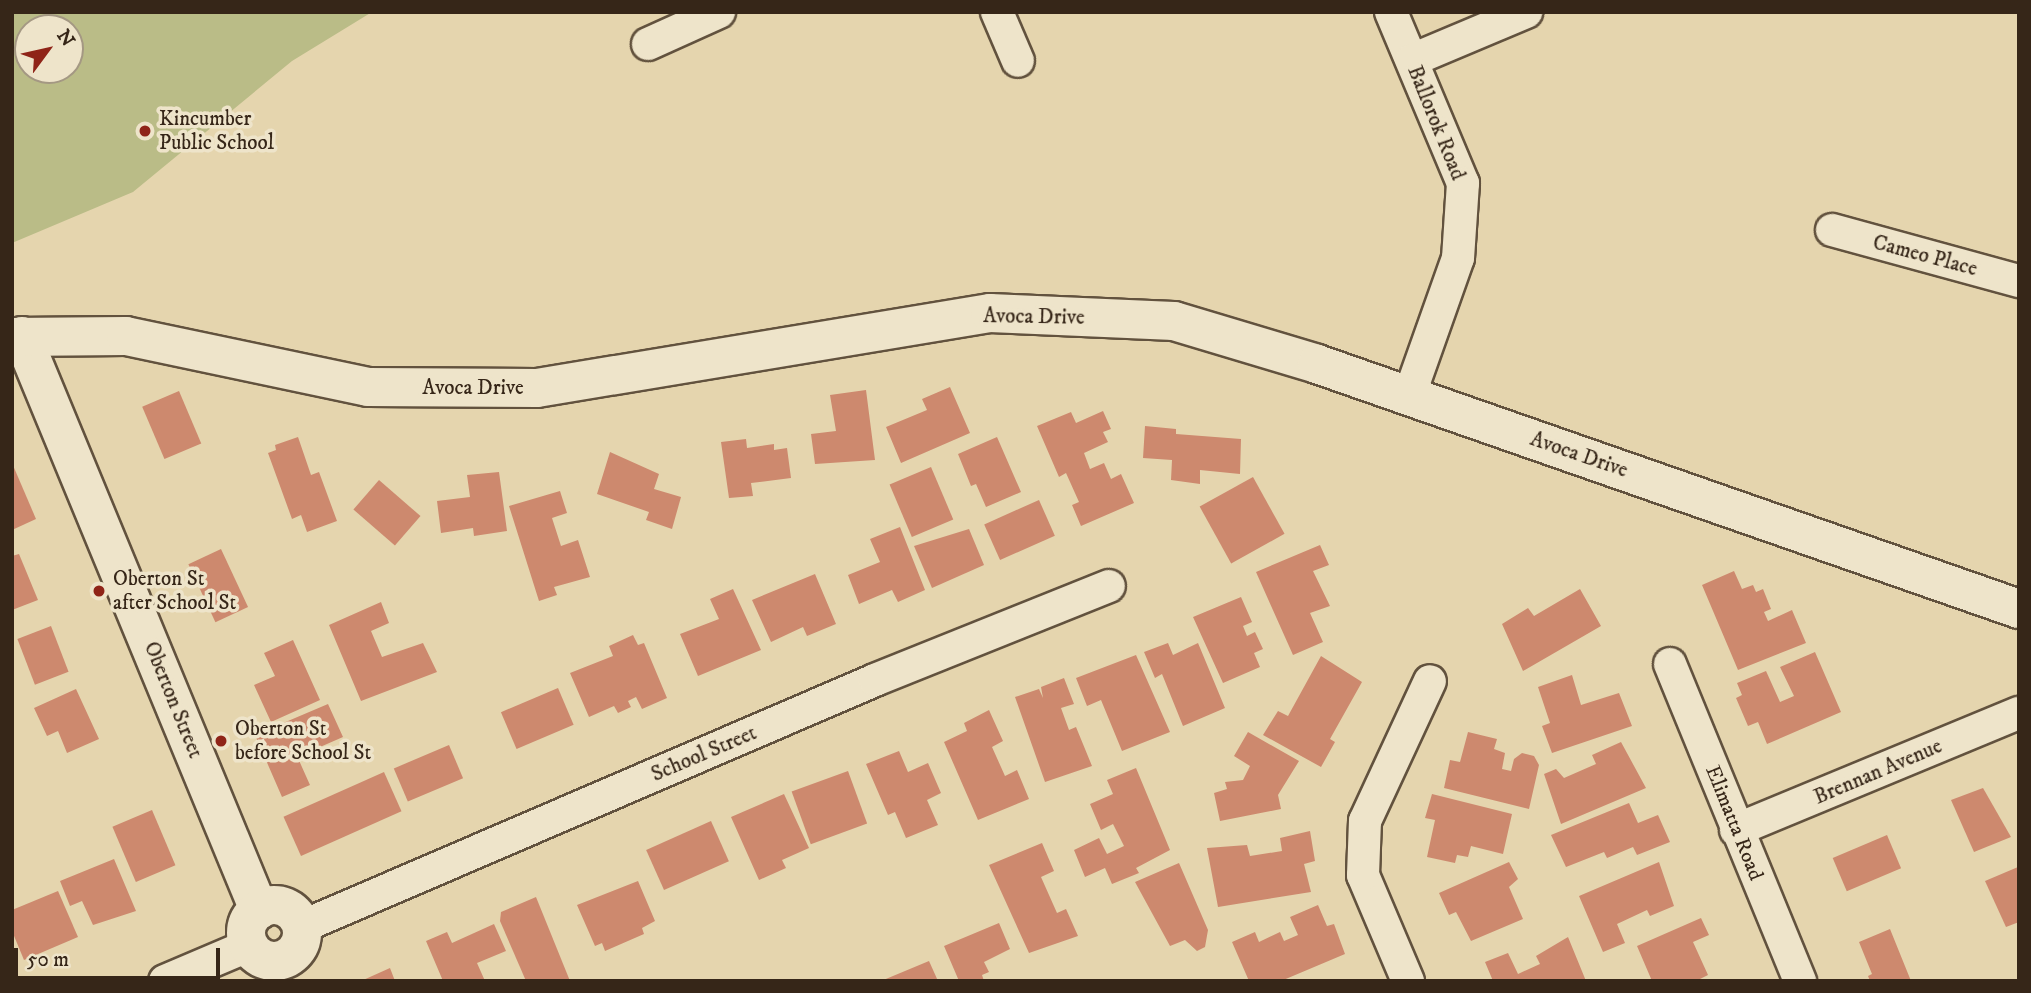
<!DOCTYPE html>
<style>
body{margin:0}
#map{position:relative;width:2031px;height:993px;overflow:hidden;background:#e5d5ae;font-family:"IM FELL DW Pica",serif}
div>[style]{position:absolute}
[style*='--x']{left:calc(var(--x)*1px);top:calc(var(--y)*1px);width:calc(var(--w)*1px);rotate:calc(var(--a)*1deg)}
.green>*{inset:0;background:#babc87}
.building>*{inset:0;background:#cd896e;transform-origin:0 0}
.roads{filter:drop-shadow(2px 0 #62523e) drop-shadow(-2px 0 #62523e) drop-shadow(0 2px #62523e) drop-shadow(0 -2px #62523e)}
.minor>*{height:32px;margin:-16px;padding:0 16px;transform-origin:16px;border-radius:16px;background:#eee4ca}
.tertiary>*{height:38px;margin:-19px;padding:0 19px;transform-origin:19px;border-radius:19px;background:#eee4ca}
.tertiary>.ring{margin:-19px;padding:0;box-sizing:content-box;background:none;border:38px solid #eee4ca;border-radius:50%}
.secondary>*{height:38px;margin:-19px;padding:0 19px;transform-origin:19px;border-radius:19px;background:#eee4ca}
.dots>*{width:19px;height:19px;translate:-50% -50%;box-sizing:border-box;border:4px solid #eee4ca;border-radius:50%}
span{translate:-50% -50%;white-space:nowrap;text-align:center;line-height:1.15;-webkit-text-stroke:7px #eee4ca;paint-order:stroke}
.poi-label{font-size:21px;color:#362618}
.left{translate:0 -50%;text-align:left}
.street-label{font-size:21px;color:#362618}
.frame{position:absolute;inset:0;border:14px solid #362618;pointer-events:none}
.north{position:absolute;left:14px;top:14px;width:70px;height:70px;box-sizing:border-box;background:#eee4ca;border:2px solid #a49883;border-radius:50%;rotate:57deg;font-size:19px;font-weight:700;line-height:28px;text-align:center;color:#362618}
.north::after{content:'';display:block;margin:auto;width:24px;height:32px;background:#8f2418;clip-path:polygon(50% 0,100% 100%,50% 72%,0 100%)}
.scale{position:absolute;left:14px;top:948px;width:206px;height:32px;box-sizing:border-box;border:4px solid #362618;border-top:0;padding-left:9px;font-size:21px;line-height:24px;white-space:nowrap;color:#362618;-webkit-text-stroke:5px #eee4ca;paint-order:stroke}
</style>
<div id="map">
<div class="green">
<i style="clip-path:polygon(evenodd,12px 12px,372px 12px,292px 61px,133px 192px,12px 243px,12px 12px,28px 28px,70px 28px,70px 70px,28px 70px,28px 28px)"></i>
</div>
<div class="building">
<i style="clip-path:polygon(950px 387px,970px 433px,901px 463px,886px 427px,927px 410px,922px 399px)"></i>
<i style="clip-path:polygon(866px 390px,875px 460px,815px 464px,811px 434px,836px 431px,830px 395px)"></i>
<i style="left:179px;top:391px;width:57px;height:40px;rotate:67deg"></i>
<i style="clip-path:polygon(1103px 411px,1111px 429px,1103px 432px,1108px 442px,1084px 453px,1090px 469px,1104px 463px,1111px 479px,1121px 474px,1134px 503px,1081px 526px,1072px 505px,1079px 502px,1066px 473px,1059px 477px,1037px 426px,1071px 412px,1076px 423px)"></i>
<i style="clip-path:polygon(1145px 426px,1176px 429px,1176px 434px,1241px 439px,1240px 474px,1200px 470px,1200px 484px,1171px 480px,1172px 460px,1143px 458px)"></i>
<i style="clip-path:polygon(298px 437px,311px 475px,319px 472px,337px 521px,307px 532px,301px 515px,292px 519px,268px 453px,276px 450px,275px 445px)"></i>
<i style="clip-path:polygon(997px 437px,1021px 492px,986px 507px,976px 484px,971px 486px,958px 454px)"></i>
<i style="clip-path:polygon(746px 439px,747px 448px,774px 444px,774px 450px,787px 448px,791px 478px,751px 483px,753px 496px,729px 498px,721px 442px)"></i>
<i style="clip-path:polygon(610px 452px,659px 474px,654px 489px,681px 497px,672px 529px,646px 520px,649px 512px,597px 494px)"></i>
<i style="clip-path:polygon(12px 463px,36px 519px,12px 530px)"></i>
<i style="left:931px;top:467px;width:57px;height:45px;rotate:67deg"></i>
<i style="clip-path:polygon(499px 472px,507px 531px,474px 536px,473px 528px,441px 533px,437px 501px,470px 497px,467px 475px)"></i>
<i style="left:1253px;top:477px;width:65px;height:61px;rotate:61deg"></i>
<i style="left:379px;top:480px;width:55px;height:39px;rotate:41deg"></i>
<i style="clip-path:polygon(560px 491px,567px 513px,552px 518px,561px 546px,578px 540px,590px 577px,554px 587px,557px 595px,539px 601px,509px 506px)"></i>
<i style="left:1039px;top:500px;width:39px;height:60px;rotate:66deg"></i>
<i style="clip-path:polygon(900px 527px,925px 590px,898px 602px,892px 590px,859px 604px,848px 575px,880px 562px,870px 539px)"></i>
<i style="clip-path:polygon(969px 529px,984px 565px,932px 588px,914px 546px)"></i>
<i style="clip-path:polygon(1320px 545px,1329px 565px,1313px 571px,1330px 606px,1310px 613px,1323px 642px,1293px 655px,1256px 572px)"></i>
<i style="left:221px;top:549px;width:64px;height:36px;rotate:65deg"></i>
<i style="clip-path:polygon(19px 554px,38px 600px,12px 610px,12px 556px)"></i>
<i style="clip-path:polygon(1734px 571px,1742px 589px,1753px 585px,1756px 592px,1763px 589px,1771px 609px,1764px 612px,1768px 621px,1792px 610px,1806px 643px,1738px 670px,1702px 585px)"></i>
<i style="clip-path:polygon(815px 574px,836px 624px,807px 636px,803px 627px,771px 642px,752px 600px)"></i>
<i style="clip-path:polygon(733px 589px,761px 650px,698px 676px,680px 634px,719px 619px,710px 599px)"></i>
<i style="clip-path:polygon(1580px 589px,1601px 626px,1523px 671px,1502px 624px,1528px 608px,1534px 616px)"></i>
<i style="clip-path:polygon(1241px 597px,1252px 622px,1243px 626px,1247px 636px,1255px 632px,1263px 649px,1254px 653px,1260px 667px,1223px 683px,1193px 617px)"></i>
<i style="clip-path:polygon(381px 602px,389px 623px,371px 631px,382px 657px,423px 643px,437px 672px,361px 701px,329px 625px)"></i>
<i style="left:51px;top:626px;width:49px;height:36px;rotate:69deg"></i>
<i style="clip-path:polygon(633px 635px,638px 645px,644px 643px,667px 698px,642px 709px,636px 697px,628px 701px,631px 707px,618px 713px,614px 706px,589px 717px,570px 673px,613px 656px,609px 646px)"></i>
<i style="clip-path:polygon(293px 640px,320px 700px,271px 722px,254px 685px,275px 676px,264px 653px)"></i>
<i style="clip-path:polygon(1168px 643px,1173px 655px,1198px 643px,1225px 708px,1183px 726px,1162px 674px,1155px 678px,1144px 652px)"></i>
<i style="clip-path:polygon(1815px 652px,1841px 712px,1767px 744px,1758px 722px,1748px 726px,1736px 698px,1742px 695px,1737px 683px,1766px 671px,1780px 702px,1794px 696px,1780px 667px)"></i>
<i style="clip-path:polygon(1136px 655px,1170px 732px,1122px 751px,1101px 700px,1087px 706px,1076px 678px)"></i>
<i style="clip-path:polygon(1321px 656px,1362px 682px,1330px 739px,1335px 742px,1321px 767px,1263px 735px,1278px 711px,1288px 716px)"></i>
<i style="clip-path:polygon(1572px 675px,1581px 705px,1619px 693px,1632px 726px,1552px 753px,1542px 726px,1550px 723px,1538px 687px)"></i>
<i style="clip-path:polygon(1064px 678px,1074px 704px,1061px 708px,1069px 730px,1076px 727px,1092px 766px,1045px 782px,1015px 697px,1039px 689px,1043px 698px,1041px 687px)"></i>
<i style="left:558px;top:688px;width:40px;height:62px;rotate:67deg"></i>
<i style="clip-path:polygon(76px 689px,99px 739px,67px 753px,58px 731px,47px 736px,34px 708px)"></i>
<i style="clip-path:polygon(328px 704px,343px 737px,304px 754px,300px 744px,293px 747px,310px 785px,282px 797px,255px 735px)"></i>
<i style="clip-path:polygon(989px 710px,1003px 741px,992px 747px,1005px 776px,1017px 770px,1029px 799px,978px 820px,944px 742px,967px 731px,964px 723px)"></i>
<i style="clip-path:polygon(1248px 732px,1299px 761px,1278px 795px,1281px 809px,1220px 821px,1214px 793px,1227px 789px,1225px 782px,1243px 780px,1250px 766px,1234px 756px)"></i>
<i style="clip-path:polygon(1468px 732px,1497px 739px,1494px 749px,1505px 753px,1502px 769px,1511px 771px,1514px 759px,1522px 753px,1534px 756px,1539px 765px,1529px 809px,1444px 788px,1450px 760px,1460px 762px)"></i>
<i style="clip-path:polygon(1621px 742px,1646px 788px,1561px 824px,1544px 774px,1556px 769px,1564px 778px,1596px 764px,1592px 755px)"></i>
<i style="left:449px;top:745px;width:36px;height:60px;rotate:67deg"></i>
<i style="clip-path:polygon(899px 751px,908px 772px,928px 763px,941px 793px,927px 800px,938px 825px,906px 838px,895px 812px,888px 815px,866px 764px)"></i>
<i style="clip-path:polygon(1136px 768px,1170px 850px,1136px 868px,1139px 873px,1112px 884px,1105px 868px,1085px 877px,1074px 850px,1099px 838px,1107px 854px,1124px 846px,1113px 824px,1101px 830px,1090px 804px,1113px 794px,1107px 780px)"></i>
<i style="left:848px;top:771px;width:56px;height:60px;rotate:70deg"></i>
<i style="left:384px;top:772px;width:43px;height:110px;rotate:66deg"></i>
<i style="clip-path:polygon(1983px 788px,2011px 837px,1974px 852px,1951px 800px)"></i>
<i style="clip-path:polygon(784px 794px,809px 848px,782px 860px,786px 868px,759px 880px,731px 817px)"></i>
<i style="clip-path:polygon(1432px 794px,1512px 814px,1503px 854px,1471px 846px,1468px 857px,1457px 855px,1455px 863px,1427px 857px,1435px 820px,1425px 818px)"></i>
<i style="clip-path:polygon(1629px 803px,1638px 823px,1658px 815px,1670px 842px,1637px 855px,1633px 847px,1607px 858px,1604px 852px,1566px 867px,1551px 835px)"></i>
<i style="left:152px;top:810px;width:60px;height:43px;rotate:67deg"></i>
<i style="left:711px;top:821px;width:44px;height:71px;rotate:66deg"></i>
<i style="clip-path:polygon(1310px 831px,1315px 861px,1304px 864px,1311px 892px,1218px 907px,1207px 848px,1247px 845px,1250px 856px,1282px 851px,1280px 838px)"></i>
<i style="left:1887px;top:835px;width:36px;height:59px;rotate:67deg"></i>
<i style="clip-path:polygon(1042px 843px,1054px 871px,1041px 877px,1057px 913px,1066px 909px,1078px 936px,1029px 953px,989px 865px)"></i>
<i style="clip-path:polygon(114px 859px,136px 911px,93px 925px,82px 901px,70px 906px,60px 881px)"></i>
<i style="clip-path:polygon(1509px 862px,1518px 879px,1509px 887px,1523px 919px,1471px 941px,1456px 912px,1449px 915px,1439px 893px)"></i>
<i style="clip-path:polygon(1659px 862px,1674px 906px,1650px 916px,1647px 910px,1617px 924px,1625px 943px,1603px 952px,1579px 896px)"></i>
<i style="clip-path:polygon(1179px 863px,1208px 930px,1205px 947px,1197px 951px,1185px 940px,1170px 946px,1135px 882px)"></i>
<i style="clip-path:polygon(2018px 867px,2019px 922px,2006px 927px,1985px 881px)"></i>
<i style="clip-path:polygon(638px 881px,655px 921px,642px 928px,644px 934px,605px 951px,602px 943px,595px 946px,577px 905px)"></i>
<i style="clip-path:polygon(58px 891px,78px 937px,24px 960px,12px 931px,12px 910px)"></i>
<i style="clip-path:polygon(536px 897px,570px 981px,526px 981px,500px 921px,501px 912px)"></i>
<i style="clip-path:polygon(1318px 905px,1327px 926px,1334px 924px,1345px 954px,1281px 981px,1249px 981px,1232px 942px,1255px 932px,1259px 942px,1280px 932px,1284px 941px,1298px 935px,1290px 917px)"></i>
<i style="clip-path:polygon(1701px 918px,1709px 935px,1693px 942px,1708px 975px,1696px 981px,1652px 981px,1637px 946px)"></i>
<i style="clip-path:polygon(999px 923px,1010px 949px,984px 962px,989px 972px,982px 975px,984px 981px,959px 981px,944px 946px)"></i>
<i style="clip-path:polygon(494px 924px,506px 951px,477px 963px,485px 981px,443px 981px,426px 941px,447px 932px,452px 943px)"></i>
<i style="clip-path:polygon(1890px 929px,1911px 981px,1870px 981px,1868px 976px,1872px 974px,1859px 942px)"></i>
<i style="clip-path:polygon(1568px 937px,1586px 981px,1493px 981px,1485px 962px,1508px 953px,1518px 974px,1540px 964px,1536px 956px)"></i>
<i style="clip-path:polygon(929px 961px,938px 981px,881px 981px)"></i>
<i style="clip-path:polygon(390px 968px,395px 981px,361px 981px)"></i>
</div>
<div class="roads">
<div class="minor">
<i style="--x:997;--y:12;--w:53;--a:66.8"></i>
<i style="--x:1391;--y:12;--w:186;--a:67.2"></i>
<i style="--x:1463;--y:183;--w:75;--a:93.8"></i>
<i style="--x:1458;--y:258;--w:146;--a:109.5"></i>
<i style="--x:648;--y:44;--w:78;--a:-24.3"></i>
<i style="--x:1412;--y:60;--w:124;--a:-22.8"></i>
<i style="--x:1832;--y:230;--w:194;--a:15.3"></i>
<i style="--x:1670;--y:664;--w:343;--a:67.7"></i>
<i style="--x:1736;--y:830;--w:306;--a:-22.5"></i>
<i style="--x:301;--y:927;--w:625;--a:-23.28"></i>
<i style="--x:875;--y:680;--w:252;--a:-21.9"></i>
<i style="--x:165;--y:981;--w:92;--a:-23"></i>
<i style="--x:1408;--y:981;--w:115;--a:-113"></i>
<i style="--x:1363;--y:875;--w:54;--a:-87.9"></i>
<i style="--x:1365;--y:821;--w:154;--a:-65.1"></i>
</div>
<div class="tertiary">
<i style="--x:22;--y:336;--w:621;--a:67.56"></i>
<i class="ring" style="left:246px;top:905px;width:18px;height:18px"></i>
</div>
<div class="secondary">
<i style="--x:12;--y:337;--w:114;--a:-0.5"></i>
<i style="--x:126;--y:336;--w:247;--a:11.9"></i>
<i style="--x:368;--y:387;--w:169;--a:0.3"></i>
<i style="--x:537;--y:388;--w:459;--a:-9.4"></i>
<i style="--x:990;--y:313;--w:184;--a:2.5"></i>
<i style="--x:1174;--y:321;--w:149;--a:16.7"></i>
<i style="--x:1317;--y:364;--w:744;--a:19.24"></i>
</div>
</div>
<div class="dots">
<i style="left:145px;top:131px;background:#8f2418"></i>
<i style="left:99px;top:591px;background:#8f2418"></i>
<i style="left:221px;top:741px;background:#8f2418"></i>
</div>
<div class="poi-label">
<span class="left" style="left:159px;top:131px">Kincumber<br>Public School</span>
<span class="left" style="left:113px;top:591px">Oberton St<br>after School St</span>
<span class="left" style="left:235px;top:741px">Oberton St<br>before School St</span>
</div>
<div class="street-label">
<span style="left:1436px;top:123px;rotate:68deg">Ballorok Road</span>
<span style="left:1925px;top:256px;rotate:15deg">Cameo Place</span>
<span style="left:1034px;top:317px;rotate:1deg">Avoca Drive</span>
<span style="left:473px;top:388px">Avoca Drive</span>
<span style="left:1579px;top:455px;rotate:19deg">Avoca Drive</span>
<span style="left:173px;top:700px;rotate:68deg">Oberton Street</span>
<span style="left:704px;top:754px;rotate:-23deg">School Street</span>
<span style="left:1878px;top:772px;rotate:-23deg">Brennan Avenue</span>
<span style="left:1734px;top:823px;rotate:68deg">Elimatta Road</span>
</div>
<div class="frame"></div>
<div class="north">N</div>
<div class="scale">50 m</div>
</div>
